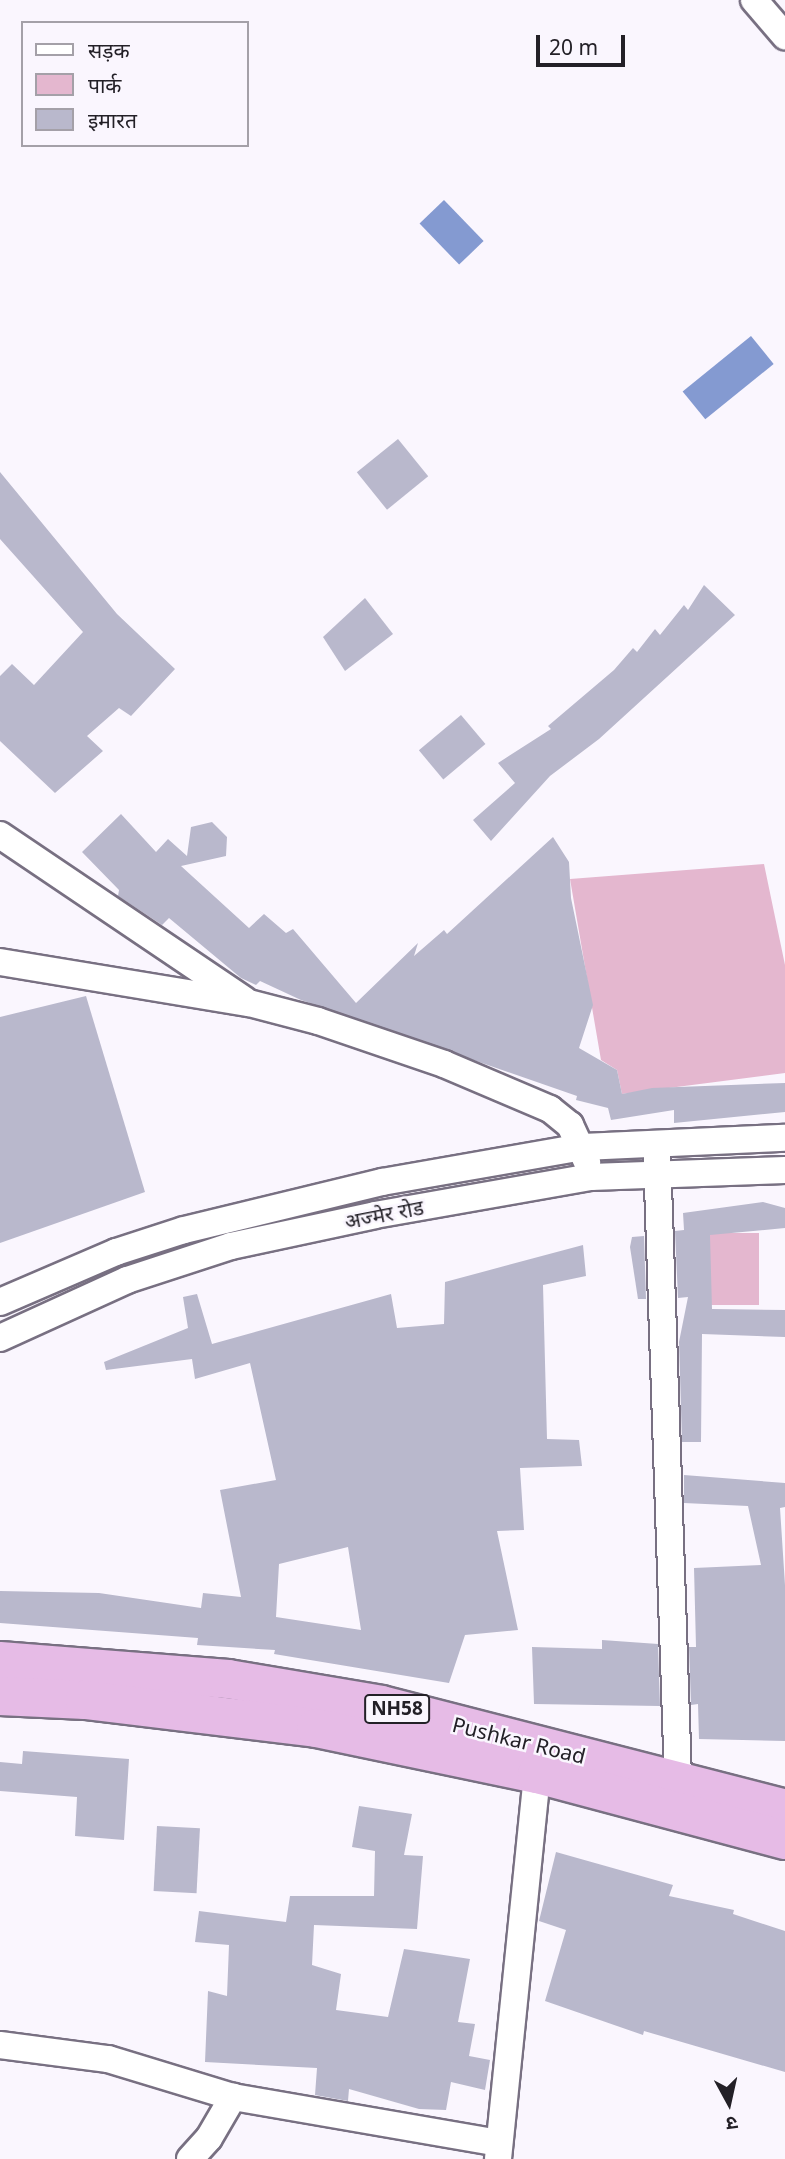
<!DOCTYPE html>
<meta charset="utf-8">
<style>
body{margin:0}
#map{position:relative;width:785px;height:2159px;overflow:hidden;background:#faf6fe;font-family:"Noto Sans","Noto Sans Devanagari",sans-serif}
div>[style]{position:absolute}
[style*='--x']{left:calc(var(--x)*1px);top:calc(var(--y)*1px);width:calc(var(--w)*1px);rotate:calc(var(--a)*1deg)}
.green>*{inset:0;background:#e4b7cf;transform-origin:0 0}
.water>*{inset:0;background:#849ad1;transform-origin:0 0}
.building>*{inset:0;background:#b9b8cc;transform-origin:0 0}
.roads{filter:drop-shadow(2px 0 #787082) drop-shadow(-2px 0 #787082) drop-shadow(0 2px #787082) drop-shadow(0 -2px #787082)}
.minor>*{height:26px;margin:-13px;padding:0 13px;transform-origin:13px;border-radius:13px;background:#fff}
.trunk>*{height:38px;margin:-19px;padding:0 19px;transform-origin:19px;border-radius:19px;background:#e6bbe6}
span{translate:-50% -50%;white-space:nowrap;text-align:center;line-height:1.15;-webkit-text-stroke:5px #faf6fe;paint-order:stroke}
.shield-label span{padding:2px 5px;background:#faf6fe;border:2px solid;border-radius:5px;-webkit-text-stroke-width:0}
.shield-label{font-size:19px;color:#232027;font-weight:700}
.street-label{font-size:21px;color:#232027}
.legend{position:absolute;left:21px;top:21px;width:228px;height:126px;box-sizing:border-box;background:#faf6fe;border:2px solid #a4a0a8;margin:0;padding:9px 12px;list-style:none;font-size:21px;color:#232027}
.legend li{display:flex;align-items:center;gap:14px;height:35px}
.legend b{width:35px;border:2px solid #a4a0a8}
.north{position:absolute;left:694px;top:2068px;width:70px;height:70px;-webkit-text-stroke:5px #faf6fe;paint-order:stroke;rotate:172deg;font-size:19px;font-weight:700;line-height:28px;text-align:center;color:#232027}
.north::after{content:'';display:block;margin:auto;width:24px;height:32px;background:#232027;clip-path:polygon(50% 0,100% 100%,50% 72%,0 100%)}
.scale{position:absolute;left:536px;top:35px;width:89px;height:32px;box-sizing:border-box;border:4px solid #232027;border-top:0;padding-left:9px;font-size:21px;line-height:24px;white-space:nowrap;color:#232027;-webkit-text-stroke:5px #faf6fe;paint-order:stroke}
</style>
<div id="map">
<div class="green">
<i style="clip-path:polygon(764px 864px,785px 965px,785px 1073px,622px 1094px,617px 1070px,601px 1060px,570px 879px)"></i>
<i style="left:759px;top:1233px;width:72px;height:49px;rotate:90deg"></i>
</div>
<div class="water">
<i style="left:444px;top:200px;width:57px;height:34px;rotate:46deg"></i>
<i style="left:751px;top:336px;width:36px;height:88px;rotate:51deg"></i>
</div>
<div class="building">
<i style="left:398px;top:439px;width:48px;height:53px;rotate:51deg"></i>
<i style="clip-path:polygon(0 472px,117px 614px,175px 669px,131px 716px,119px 708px,87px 736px,103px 751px,55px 793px,0 741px,0 676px,12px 664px,34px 685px,83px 632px,0 539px)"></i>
<i style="clip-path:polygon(704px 585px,735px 615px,599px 739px,550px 776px,491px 841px,473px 820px,515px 783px,498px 763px,551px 729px,548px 726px,614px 670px,633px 648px,637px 652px,655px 629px,660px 635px,684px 605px,688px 610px)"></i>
<i style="clip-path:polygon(365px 598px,393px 634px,345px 671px,323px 637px)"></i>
<i style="left:461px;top:715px;width:38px;height:55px;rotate:50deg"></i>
<i style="clip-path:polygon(121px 814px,156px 852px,168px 839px,187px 856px,191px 827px,212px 822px,227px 837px,226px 856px,181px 866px,249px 928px,264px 914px,286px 933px,293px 929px,356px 1003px,418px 943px,414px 956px,444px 930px,447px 934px,553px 837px,569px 862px,571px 898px,593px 1005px,579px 1048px,617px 1070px,622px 1094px,652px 1088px,785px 1083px,785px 1112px,674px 1123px,674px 1110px,611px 1120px,608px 1108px,576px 1100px,577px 1096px,301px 1000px,260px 981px,256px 985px,241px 978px,169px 918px,162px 925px,118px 896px,119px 890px,82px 852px)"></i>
<i style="clip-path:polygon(86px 996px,145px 1192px,0 1243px,0 1017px)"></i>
<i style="clip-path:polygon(763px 1202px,785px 1208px,785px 1228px,710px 1235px,712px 1309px,785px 1310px,785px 1337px,702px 1334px,701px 1442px,682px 1442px,679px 1342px,688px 1297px,678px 1298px,675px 1231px,684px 1230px,683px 1213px)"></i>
<i style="clip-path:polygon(644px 1236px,646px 1299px,638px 1299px,630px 1247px,632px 1237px)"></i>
<i style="clip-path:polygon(evenodd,583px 1245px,586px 1276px,543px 1285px,547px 1439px,579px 1440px,582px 1466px,520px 1468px,524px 1530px,497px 1531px,518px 1630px,465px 1635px,449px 1683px,274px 1654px,275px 1650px,197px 1645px,198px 1638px,0 1623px,0 1591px,99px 1593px,201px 1608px,203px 1593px,241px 1597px,220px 1490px,276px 1480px,250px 1363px,195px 1379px,192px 1359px,106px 1370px,104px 1362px,188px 1328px,183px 1297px,197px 1294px,212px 1344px,391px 1294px,397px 1328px,444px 1324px,445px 1282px,583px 1245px,348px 1547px,361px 1630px,276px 1617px,279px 1564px,348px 1547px)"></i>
<i style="clip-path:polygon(684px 1475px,785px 1483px,785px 1507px,780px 1508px,785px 1585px,785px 1741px,699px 1739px,698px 1704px,691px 1705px,689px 1647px,696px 1647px,694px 1568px,761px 1565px,748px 1506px,684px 1503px)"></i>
<i style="clip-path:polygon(602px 1640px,658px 1644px,660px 1706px,534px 1704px,532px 1647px,602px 1649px)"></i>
<i style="clip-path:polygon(23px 1751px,129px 1759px,124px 1840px,75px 1836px,77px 1797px,0 1791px,0 1762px,22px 1764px)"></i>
<i style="clip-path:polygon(359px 1806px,412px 1814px,404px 1855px,423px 1856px,417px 1929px,314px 1925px,312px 1965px,341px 1974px,336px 2010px,388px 2017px,404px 1949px,470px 1959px,458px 2022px,475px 2024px,469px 2056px,490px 2060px,485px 2090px,451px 2082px,446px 2110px,419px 2109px,349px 2089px,348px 2101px,315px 2095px,317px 2068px,205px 2062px,208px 1991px,227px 1996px,229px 1945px,195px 1942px,199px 1911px,286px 1922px,290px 1896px,374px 1896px,375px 1851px,352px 1847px)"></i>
<i style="left:157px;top:1826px;width:43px;height:65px;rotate:3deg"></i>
<i style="clip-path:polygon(556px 1852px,673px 1885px,669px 1896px,734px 1910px,733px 1914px,785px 1931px,785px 2072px,644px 2031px,643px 2035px,545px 2001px,566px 1930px,539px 1921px)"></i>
</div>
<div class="roads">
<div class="minor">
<i style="--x:754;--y:0;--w:48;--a:49.3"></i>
<i style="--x:0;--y:835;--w:295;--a:34"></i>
<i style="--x:0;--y:962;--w:252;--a:9.4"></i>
<i style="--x:249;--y:1003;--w:71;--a:14.6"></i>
<i style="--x:318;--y:1021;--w:133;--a:18.8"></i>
<i style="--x:444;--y:1064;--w:115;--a:23"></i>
<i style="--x:550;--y:1109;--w:26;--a:39"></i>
<i style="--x:570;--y:1125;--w:41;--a:65.3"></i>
<i style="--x:657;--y:1155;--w:624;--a:88.07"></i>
<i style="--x:0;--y:1302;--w:126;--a:-23.3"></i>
<i style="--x:116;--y:1252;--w:71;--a:-17.9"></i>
<i style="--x:184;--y:1230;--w:204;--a:-13.6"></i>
<i style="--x:382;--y:1182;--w:204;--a:-9.9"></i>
<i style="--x:583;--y:1147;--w:202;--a:-2.6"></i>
<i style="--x:0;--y:1338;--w:140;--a:-24.5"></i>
<i style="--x:127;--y:1280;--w:109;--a:-18.1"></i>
<i style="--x:231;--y:1246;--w:147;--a:-12.1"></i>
<i style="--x:375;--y:1215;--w:219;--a:-10"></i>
<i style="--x:591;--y:1177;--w:194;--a:-2.1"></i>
<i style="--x:0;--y:2045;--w:109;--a:7.4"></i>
<i style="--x:108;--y:2059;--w:131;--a:16.9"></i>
<i style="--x:233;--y:2097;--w:270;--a:9.8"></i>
<i style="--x:190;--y:2159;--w:28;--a:-48"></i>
<i style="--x:209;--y:2138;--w:48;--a:-59.7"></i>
<i style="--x:498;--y:2159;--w:387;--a:-84.2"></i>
</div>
<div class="trunk">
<i style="--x:0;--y:1661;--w:229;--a:4.5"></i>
<i style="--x:228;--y:1679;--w:155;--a:9.6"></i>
<i style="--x:381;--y:1705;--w:417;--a:14.4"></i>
<i style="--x:0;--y:1696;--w:85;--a:2.7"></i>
<i style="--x:85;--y:1700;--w:233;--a:6.9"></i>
<i style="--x:316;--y:1728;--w:226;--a:11.8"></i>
<i style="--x:537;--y:1774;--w:257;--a:14.9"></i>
</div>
</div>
<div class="shield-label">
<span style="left:397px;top:1709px">NH58</span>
</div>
<div class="street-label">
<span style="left:384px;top:1214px;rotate:-11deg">अज्मेर रोड</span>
<span style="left:519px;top:1740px;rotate:14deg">Pushkar Road</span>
</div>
<ul class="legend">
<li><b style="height:9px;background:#fff"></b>सड़क</li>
<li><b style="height:19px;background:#e4b7cf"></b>पार्क</li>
<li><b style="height:19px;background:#b9b8cc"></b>इमारत</li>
</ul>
<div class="north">उ</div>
<div class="scale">20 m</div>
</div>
